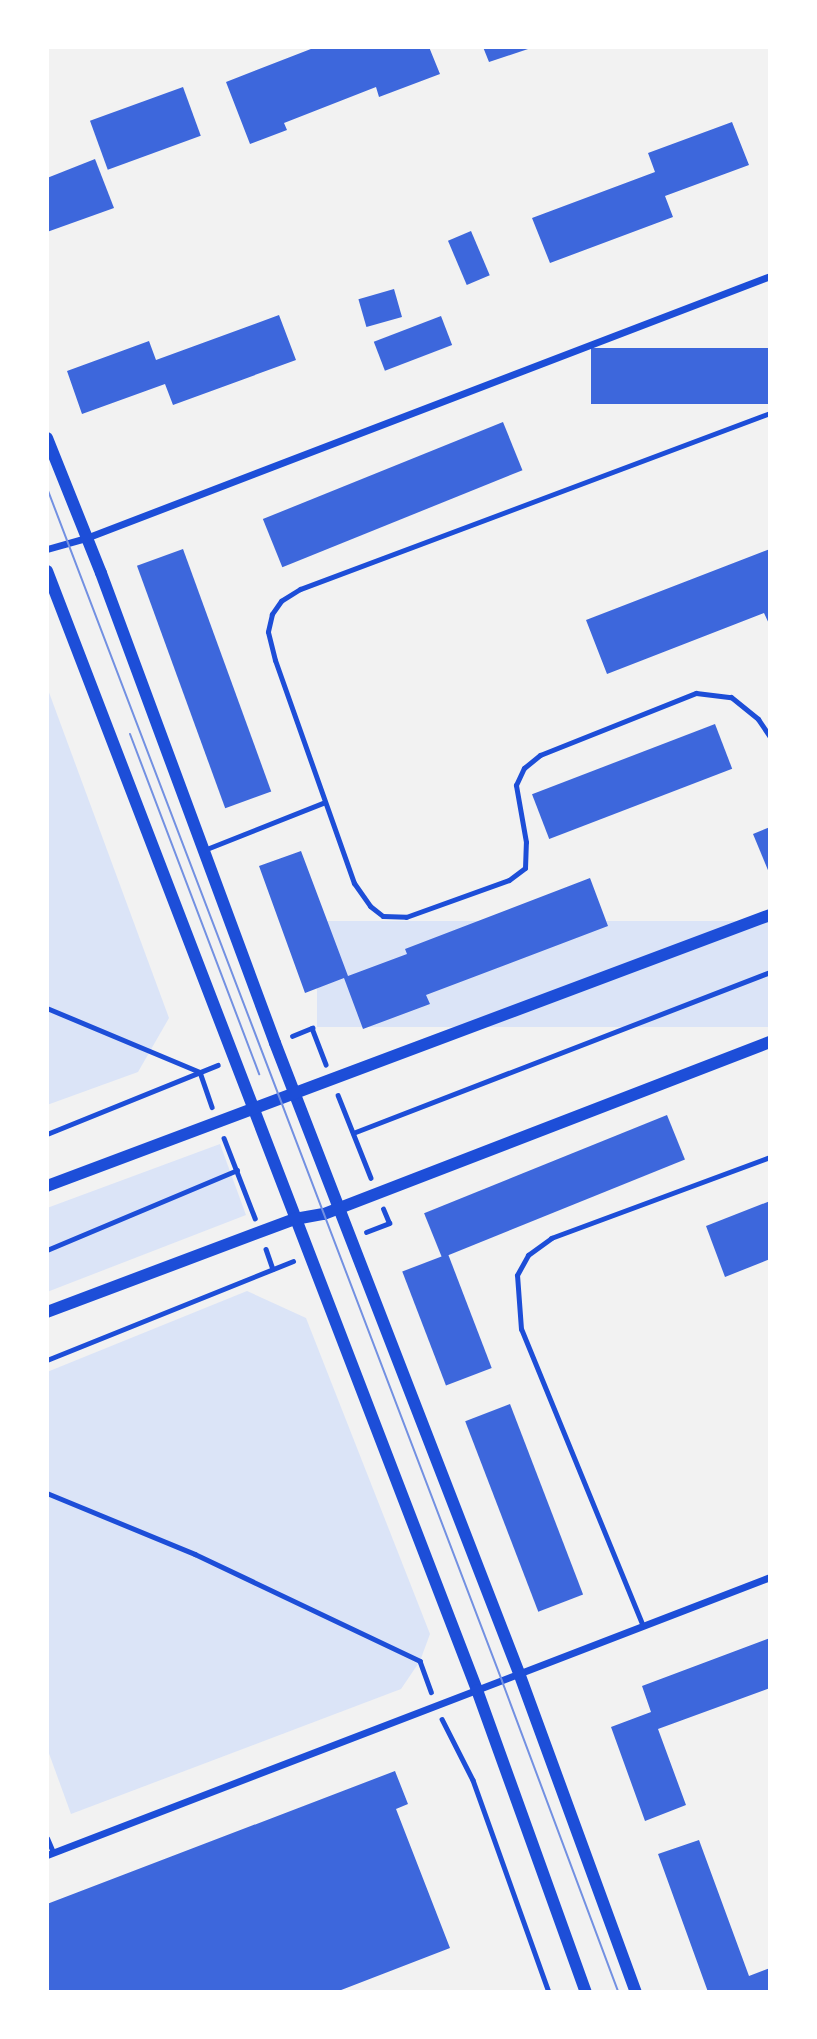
<!DOCTYPE html>
<style>
body{margin:0}
#map{position:relative;width:817px;height:2039px;overflow:hidden;background:#f2f2f2;font-family:Inter,sans-serif}
div>[style]{position:absolute}
[style*='--x']{left:calc(var(--x)*1px);top:calc(var(--y)*1px);width:calc(var(--w)*1px);rotate:calc(var(--a)*1deg)}
.green>*{inset:0;background:#dbe4f7;transform-origin:0 0}
.building>*{inset:0;background:#3d67dc;transform-origin:0 0}
.path>*{height:4.5px;margin:-2.25px;padding:0 2.25px;transform-origin:2.25px;border-radius:2.25px;background:#1d4ed8}
.service>*{height:5px;margin:-2.5px;padding:0 2.5px;transform-origin:2.5px;border-radius:2.5px;background:#1d4ed8}
.minor>*{height:7px;margin:-3.5px;padding:0 3.5px;transform-origin:3.5px;border-radius:3.5px;background:#1d4ed8}
.tertiary>*{height:12px;margin:-6px;padding:0 6px;transform-origin:6px;border-radius:6px;background:#1d4ed8}
.tram>*{height:2px;margin:-1px;padding:0 1px;transform-origin:1px;border-radius:1px;background:#7290e2}
span{translate:-50% -50%;white-space:nowrap;text-align:center;line-height:1.15;-webkit-text-stroke:5px #fff;paint-order:stroke}
.frame{position:absolute;inset:0;border:49px solid #fff;pointer-events:none}
</style>
<div id="map">
<div class="green">
<i style="clip-path:polygon(47px 687px,169px 1018px,138px 1072px,47px 1105px)"></i>
<i style="left:770px;top:921px;width:106px;height:453px;rotate:90deg"></i>
<i style="clip-path:polygon(220px 1144px,246px 1215px,47px 1292px,47px 1208px)"></i>
<i style="clip-path:polygon(247px 1291px,306px 1318px,430px 1634px,420px 1661px,401px 1689px,71px 1814px,47px 1748px,47px 1372px)"></i>
</div>
<div class="building">
<i style="clip-path:polygon(316px 47px,429px 47px,440px 74px,379px 97px,376px 87px,284px 123px,287px 130px,250px 144px,226px 82px)"></i>
<i style="clip-path:polygon(483px 47px,530px 47px,531px 48px,489px 62px)"></i>
<i style="left:183px;top:87px;width:52px;height:99px;rotate:70deg"></i>
<i style="clip-path:polygon(732px 122px,749px 165px,665px 196px,673px 217px,550px 263px,532px 218px,655px 172px,648px 153px)"></i>
<i style="clip-path:polygon(95px 159px,114px 208px,47px 232px,47px 178px)"></i>
<i style="left:471px;top:231px;width:48px;height:25px;rotate:67deg"></i>
<i style="left:394px;top:289px;width:29px;height:37px;rotate:74deg"></i>
<i style="clip-path:polygon(279px 315px,296px 360px,173px 405px,165px 384px,82px 414px,67px 371px,149px 341px,156px 360px)"></i>
<i style="left:441px;top:316px;width:31px;height:72px;rotate:69deg"></i>
<i style="left:770px;top:348px;width:56px;height:179px;rotate:90deg"></i>
<i style="left:503px;top:422px;width:52px;height:259px;rotate:68deg"></i>
<i style="left:183px;top:549px;width:258px;height:49px;rotate:70deg"></i>
<i style="clip-path:polygon(770px 549px,770px 626px,764px 613px,607px 674px,586px 620px)"></i>
<i style="left:715px;top:724px;width:48px;height:196px;rotate:69deg"></i>
<i style="clip-path:polygon(770px 827px,770px 875px,753px 834px)"></i>
<i style="clip-path:polygon(301px 851px,348px 976px,407px 954px,405px 949px,590px 878px,608px 926px,426px 995px,430px 1004px,363px 1029px,344px 978px,305px 993px,259px 866px)"></i>
<i style="left:667px;top:1115px;width:48px;height:262px;rotate:68deg"></i>
<i style="clip-path:polygon(770px 1201px,770px 1259px,725px 1277px,706px 1226px)"></i>
<i style="left:448px;top:1254px;width:122px;height:49px;rotate:69deg"></i>
<i style="left:510px;top:1404px;width:204px;height:48px;rotate:69deg"></i>
<i style="clip-path:polygon(770px 1638px,770px 1688px,658px 1729px,686px 1805px,645px 1821px,611px 1727px,651px 1712px,642px 1686px)"></i>
<i style="clip-path:polygon(395px 1771px,408px 1804px,396px 1809px,450px 1948px,336px 1992px,47px 1992px,47px 1904px)"></i>
<i style="clip-path:polygon(699px 1840px,749px 1976px,770px 1968px,770px 1992px,708px 1992px,658px 1854px)"></i>
</div>
<div class="path">
<i style="--x:47;--y:1008;--w:166;--a:22.7"></i>
<i style="--x:200;--y:1072;--w:37;--a:71"></i>
<i style="--x:292;--y:1036;--w:22;--a:-22"></i>
<i style="--x:312;--y:1028;--w:39;--a:69"></i>
<i style="--x:338;--y:1095;--w:89;--a:68.3"></i>
<i style="--x:353;--y:1133;--w:447;--a:-21.1"></i>
<i style="--x:47;--y:1134;--w:184;--a:-22"></i>
<i style="--x:224;--y:1138;--w:86;--a:68.8"></i>
<i style="--x:366;--y:1232;--w:25;--a:-21"></i>
<i style="--x:389;--y:1223;--w:15;--a:-113"></i>
<i style="--x:266;--y:1249;--w:21;--a:71"></i>
<i style="--x:47;--y:1250;--w:206;--a:-22.8"></i>
<i style="--x:47;--y:1360;--w:265;--a:-21.9"></i>
<i style="--x:47;--y:1493;--w:160;--a:22.4"></i>
<i style="--x:195;--y:1554;--w:249;--a:25.4"></i>
<i style="--x:420;--y:1661;--w:33;--a:70"></i>
<i style="--x:442;--y:1719;--w:68;--a:63.1"></i>
<i style="--x:473;--y:1780;--w:225;--a:70.3"></i>
</div>
<div class="service">
<i style="--x:770;--y:413;--w:502;--a:159.47"></i>
<i style="--x:300;--y:589;--w:22;--a:148"></i>
<i style="--x:281;--y:601;--w:16;--a:125"></i>
<i style="--x:272;--y:614;--w:18;--a:103"></i>
<i style="--x:268;--y:632;--w:29;--a:76"></i>
<i style="--x:275;--y:660;--w:237;--a:70.5"></i>
<i style="--x:354;--y:883;--w:28;--a:55"></i>
<i style="--x:370;--y:906;--w:16;--a:38"></i>
<i style="--x:383;--y:916;--w:23;--a:2"></i>
<i style="--x:406;--y:917;--w:109;--a:-19.8"></i>
<i style="--x:509;--y:880;--w:20;--a:-37"></i>
<i style="--x:525;--y:868;--w:26;--a:-88"></i>
<i style="--x:526;--y:842;--w:58;--a:-100"></i>
<i style="--x:516;--y:785;--w:19;--a:-65"></i>
<i style="--x:524;--y:768;--w:21;--a:-39"></i>
<i style="--x:540;--y:755;--w:168;--a:-21.7"></i>
<i style="--x:696;--y:693;--w:35;--a:7"></i>
<i style="--x:731;--y:697;--w:35;--a:39"></i>
<i style="--x:758;--y:719;--w:22;--a:56"></i>
<i style="--x:204;--y:850;--w:130;--a:-21.6"></i>
<i style="--x:643;--y:1626;--w:321;--a:-112.3"></i>
<i style="--x:521;--y:1329;--w:54;--a:-94.2"></i>
<i style="--x:517;--y:1275;--w:23;--a:-61"></i>
<i style="--x:528;--y:1255;--w:29;--a:-36"></i>
<i style="--x:551;--y:1238;--w:233;--a:-20.3"></i>
<i style="--x:47;--y:1838;--w:15;--a:67"></i>
</div>
<div class="minor">
<i style="--x:47;--y:549;--w:41;--a:-15.8"></i>
<i style="--x:86;--y:538;--w:732;--a:-20.96"></i>
<i style="--x:47;--y:1855;--w:775;--a:-21.03"></i>
</div>
<div class="tertiary">
<i style="--x:47;--y:438;--w:145;--a:68.2"></i>
<i style="--x:101;--y:573;--w:501;--a:69.68"></i>
<i style="--x:275;--y:1043;--w:676;--a:68.83"></i>
<i style="--x:519;--y:1673;--w:340;--a:69.9"></i>
<i style="--x:47;--y:571;--w:1199;--a:68.98"></i>
<i style="--x:477;--y:1690;--w:321;--a:70.2"></i>
<i style="--x:47;--y:1186;--w:772;--a:-20.55"></i>
<i style="--x:47;--y:1312;--w:265;--a:-20.6"></i>
<i style="--x:295;--y:1219;--w:29;--a:-10"></i>
<i style="--x:324;--y:1214;--w:478;--a:-21.1"></i>
</div>
<div class="tram">
<i style="--x:47;--y:488;--w:1277;--a:69.12"></i>
<i style="--x:502;--y:1681;--w:332;--a:69.5"></i>
<i style="--x:130;--y:734;--w:364;--a:69.2"></i>
</div>
<div class="frame"></div>
</div>
